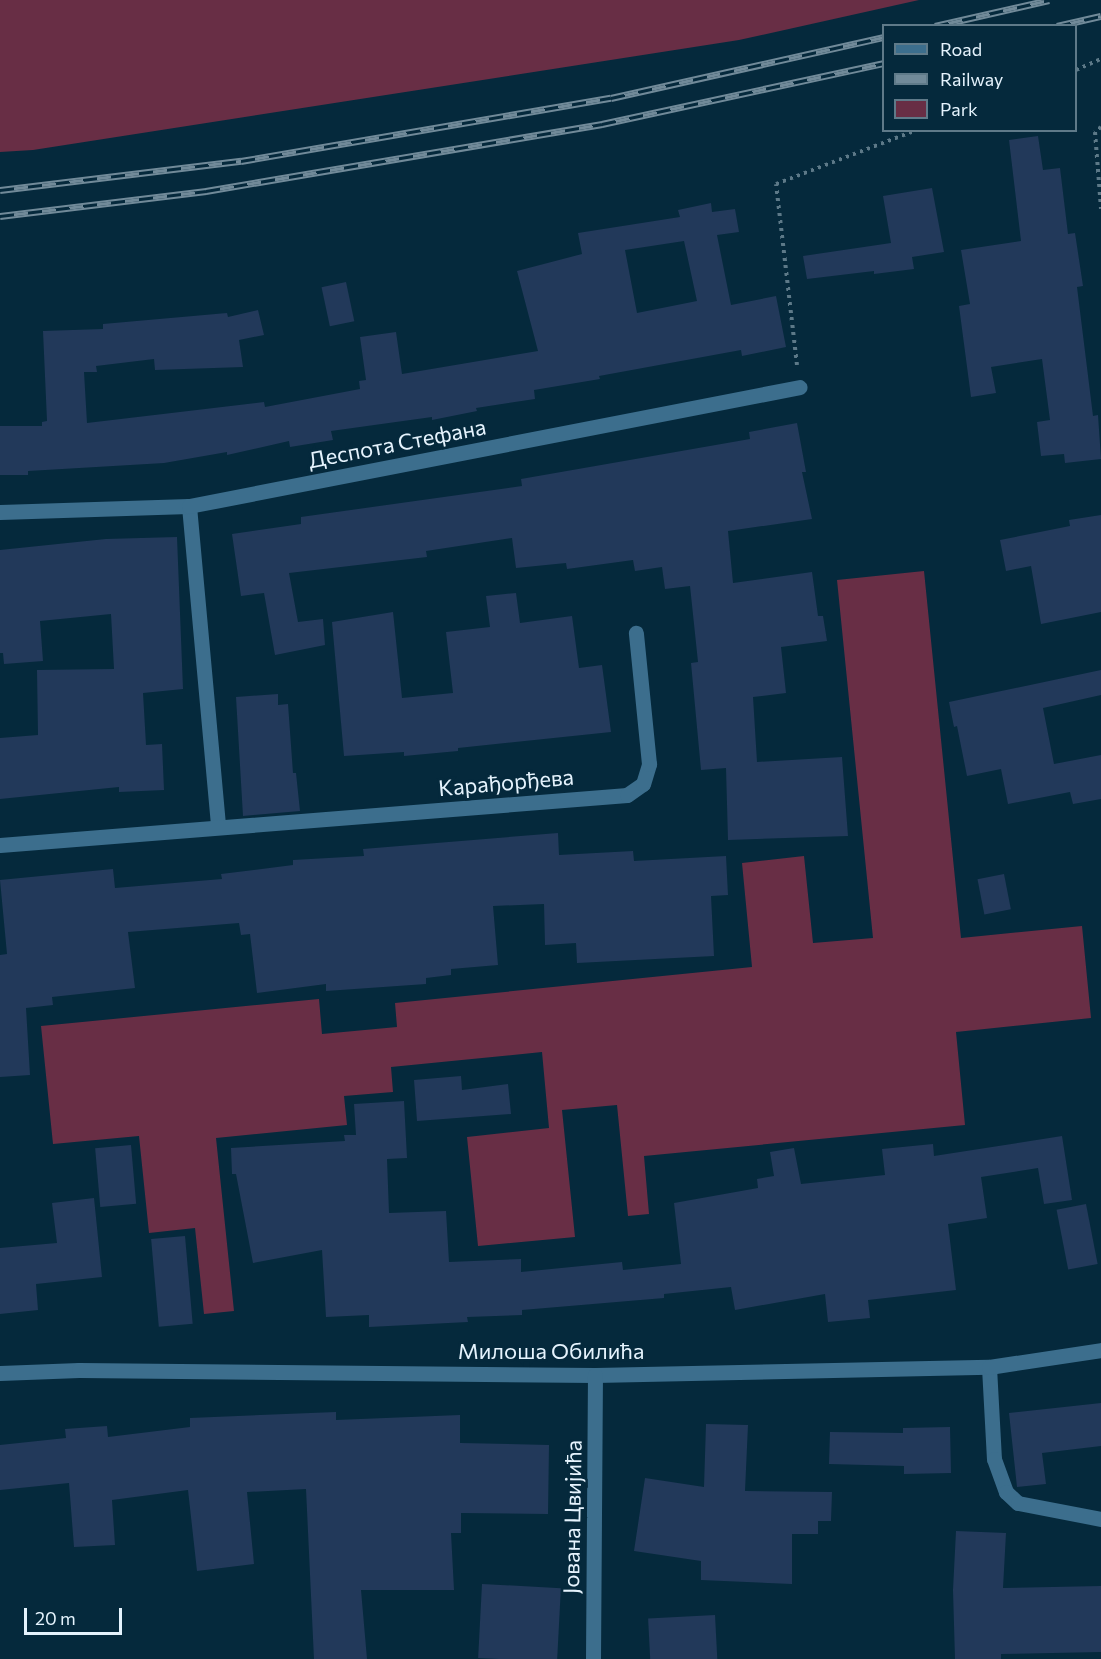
<!DOCTYPE html>
<meta charset="utf-8">
<style>
body{margin:0}
#map{position:relative;width:1101px;height:1659px;overflow:hidden;background:#05293c;font-family:Commissioner,sans-serif}
div>[style]{position:absolute}
[style*='--x']{left:calc(var(--x)*1px);top:calc(var(--y)*1px);width:calc(var(--w)*1px);rotate:calc(var(--a)*1deg)}
.green>*{inset:0;background:#682e45}
.building>*{inset:0;background:#22395a;transform-origin:0 0}
.path>*{height:4px;margin-top:-2px;transform-origin:0;background:repeating-linear-gradient(90deg,#5d7988 0 3px,transparent 0 7.5px)}
.minor>*{height:15px;margin:-7.5px;padding:0 7.5px;transform-origin:7.5px;border-radius:7.5px;background:#3c6e8d}
.rail>*{height:7px;margin-top:-3.5px;transform-origin:0;background:repeating-linear-gradient(90deg,#05293c 0 14px,#718a99 0 28px);box-sizing:border-box;border-block:2px solid #718a99}
span{translate:-50% -50%;white-space:nowrap;text-align:center;line-height:1.15;-webkit-text-stroke:5px #05293c;paint-order:stroke}
.street-label{font-size:22px;color:#e5f3fd}
.legend{position:absolute;left:882px;top:24px;width:195px;height:108px;box-sizing:border-box;background:#05293c;border:2px solid #5f7a89;margin:0;padding:8px 10px;list-style:none;font-size:18px;color:#e5f3fd}
.legend li{display:flex;align-items:center;gap:12px;height:30px}
.legend b{width:30px;border:2px solid #5f7a89}
.scale{position:absolute;left:24px;top:1608px;width:98px;height:27px;box-sizing:border-box;border:3px solid #e5f3fd;border-top:0;padding-left:8px;font-size:18px;line-height:21px;white-space:nowrap;color:#e5f3fd;-webkit-text-stroke:4px #05293c;paint-order:stroke}
</style>
<div id="map">
<div class="green">
<i style="clip-path:polygon(0 0,919px 0,739px 40px,33px 150px,0 152px)"></i>
<i style="clip-path:polygon(924px 571px,961px 938px,1082px 926px,1091px 1018px,956px 1032px,965px 1125px,644px 1156px,649px 1214px,628px 1216px,617px 1105px,562px 1110px,575px 1237px,478px 1246px,467px 1137px,549px 1128px,542px 1052px,391px 1067px,393px 1092px,344px 1096px,347px 1125px,216px 1138px,234px 1311px,204px 1314px,195px 1228px,149px 1233px,139px 1136px,53px 1144px,41px 1026px,319px 999px,322px 1034px,397px 1027px,395px 1003px,752px 967px,742px 863px,804px 856px,813px 943px,873px 938px,837px 580px)"></i>
</div>
<div class="building">
<i style="clip-path:polygon(1038px 136px,1043px 170px,1060px 168px,1068px 234px,1075px 233px,1083px 286px,1077px 287px,1093px 416px,1098px 415px,1101px 459px,1065px 463px,1064px 454px,1041px 456px,1037px 422px,1050px 420px,1042px 359px,991px 367px,996px 393px,971px 397px,959px 306px,970px 304px,961px 250px,1021px 241px,1009px 140px)"></i>
<i style="clip-path:polygon(932px 188px,944px 252px,912px 257px,914px 269px,874px 274px,874px 271px,807px 279px,803px 256px,891px 243px,883px 196px)"></i>
<i style="clip-path:polygon(evenodd,711px 203px,712px 212px,735px 209px,739px 232px,717px 235px,731px 305px,776px 296px,786px 347px,742px 356px,741px 350px,599px 376px,600px 379px,534px 390px,535px 399px,476px 408px,477px 411px,432px 420px,432px 417px,331px 431px,333px 440px,290px 447px,289px 441px,227px 455px,227px 452px,164px 463px,28px 471px,28px 475px,0 475px,0 426px,42px 426px,42px 422px,47px 421px,43px 331px,103px 329px,103px 324px,227px 313px,228px 317px,258px 310px,264px 335px,239px 340px,243px 367px,155px 370px,154px 359px,96px 366px,97px 372px,84px 372px,87px 423px,264px 402px,265px 407px,360px 389px,359px 381px,366px 380px,360px 337px,396px 332px,402px 374px,538px 351px,517px 271px,582px 254px,578px 233px,680px 217px,678px 210px,711px 203px,684px 241px,697px 301px,637px 313px,625px 250px,684px 241px)"></i>
<i style="left:346px;top:282px;width:40px;height:25px;rotate:78deg"></i>
<i style="clip-path:polygon(797px 423px,806px 472px,802px 472px,812px 519px,728px 531px,733px 583px,812px 572px,818px 616px,823px 616px,827px 641px,781px 647px,786px 693px,753px 697px,757px 762px,842px 757px,848px 836px,728px 840px,726px 768px,701px 770px,691px 663px,698px 662px,690px 586px,665px 589px,662px 567px,635px 571px,633px 560px,567px 569px,566px 563px,516px 568px,512px 538px,426px 551px,427px 557px,289px 573px,298px 622px,323px 619px,325px 645px,275px 655px,264px 593px,241px 596px,232px 534px,301px 524px,301px 517px,522px 486px,521px 479px,750px 439px,749px 432px)"></i>
<i style="clip-path:polygon(1101px 515px,1101px 612px,1041px 624px,1031px 566px,1006px 571px,1000px 540px,1070px 526px,1069px 520px)"></i>
<i style="clip-path:polygon(177px 537px,183px 689px,143px 693px,146px 745px,162px 744px,164px 790px,119px 792px,119px 787px,0 799px,0 738px,38px 735px,37px 670px,114px 669px,111px 614px,40px 621px,43px 661px,4px 664px,3px 653px,0 653px,0 550px,106px 539px)"></i>
<i style="clip-path:polygon(516px 593px,520px 623px,572px 616px,579px 668px,602px 665px,611px 732px,458px 748px,458px 751px,404px 756px,404px 752px,344px 756px,332px 622px,393px 612px,402px 698px,453px 693px,446px 632px,490px 627px,486px 596px)"></i>
<i style="clip-path:polygon(1101px 670px,1101px 695px,1043px 708px,1054px 764px,1101px 755px,1101px 799px,1073px 804px,1070px 792px,1008px 804px,1001px 769px,967px 776px,957px 726px,954px 727px,949px 702px)"></i>
<i style="clip-path:polygon(278px 694px,278px 705px,288px 704px,293px 773px,296px 773px,300px 811px,243px 816px,236px 697px)"></i>
<i style="clip-path:polygon(558px 833px,559px 855px,633px 851px,634px 861px,726px 856px,728px 895px,711px 896px,714px 956px,577px 963px,576px 943px,545px 945px,544px 904px,493px 906px,498px 965px,451px 969px,451px 975px,426px 978px,426px 984px,326px 991px,326px 984px,257px 993px,250px 934px,241px 935px,239px 923px,128px 932px,135px 988px,52px 997px,53px 1005px,26px 1008px,30px 1075px,0 1077px,0 955px,7px 954px,0 880px,113px 869px,115px 888px,222px 879px,221px 874px,293px 865px,293px 860px,364px 856px,363px 849px)"></i>
<i style="left:1004px;top:874px;width:36px;height:27px;rotate:79deg"></i>
<i style="clip-path:polygon(461px 1076px,462px 1090px,508px 1084px,511px 1114px,417px 1121px,414px 1080px)"></i>
<i style="clip-path:polygon(404px 1101px,407px 1158px,387px 1159px,389px 1213px,446px 1211px,449px 1262px,521px 1259px,521px 1272px,622px 1262px,623px 1270px,681px 1264px,674px 1203px,758px 1188px,757px 1179px,774px 1176px,770px 1152px,794px 1148px,801px 1184px,885px 1175px,882px 1149px,933px 1144px,934px 1156px,1062px 1136px,1072px 1200px,1044px 1204px,1038px 1168px,981px 1177px,987px 1218px,948px 1224px,956px 1290px,868px 1300px,870px 1318px,828px 1322px,825px 1294px,735px 1310px,731px 1287px,664px 1294px,664px 1298px,522px 1310px,522px 1315px,467px 1317px,468px 1322px,369px 1327px,369px 1315px,326px 1317px,322px 1250px,253px 1263px,236px 1174px,232px 1174px,231px 1148px,345px 1141px,344px 1135px,356px 1135px,354px 1104px)"></i>
<i style="left:131px;top:1145px;width:59px;height:36px;rotate:85deg"></i>
<i style="clip-path:polygon(94px 1198px,102px 1277px,36px 1284px,38px 1310px,0 1314px,0 1248px,57px 1243px,52px 1203px)"></i>
<i style="left:1086px;top:1204px;width:61px;height:30px;rotate:79deg"></i>
<i style="left:185px;top:1236px;width:88px;height:34px;rotate:85deg"></i>
<i style="clip-path:polygon(1101px 1403px,1101px 1446px,1042px 1453px,1046px 1484px,1017px 1487px,1009px 1413px)"></i>
<i style="clip-path:polygon(336px 1412px,336px 1420px,460px 1415px,460px 1443px,549px 1445px,548px 1514px,461px 1513px,461px 1533px,451px 1533px,454px 1590px,361px 1590px,367px 1659px,314px 1659px,306px 1489px,247px 1492px,254px 1564px,197px 1571px,188px 1490px,112px 1500px,115px 1545px,74px 1547px,69px 1483px,0 1490px,0 1445px,66px 1438px,65px 1429px,107px 1426px,108px 1437px,190px 1427px,190px 1418px)"></i>
<i style="clip-path:polygon(706px 1424px,748px 1425px,745px 1491px,832px 1492px,831px 1521px,818px 1521px,818px 1534px,792px 1534px,792px 1584px,701px 1580px,701px 1561px,634px 1551px,645px 1478px,704px 1487px)"></i>
<i style="clip-path:polygon(950px 1427px,951px 1473px,904px 1474px,904px 1466px,829px 1464px,830px 1432px,903px 1433px,903px 1428px)"></i>
<i style="clip-path:polygon(956px 1531px,1006px 1533px,1003px 1588px,1101px 1586px,1101px 1652px,1001px 1654px,1001px 1659px,955px 1659px,953px 1590px)"></i>
<i style="left:482px;top:1584px;width:79px;height:74px;rotate:3deg"></i>
<i style="left:715px;top:1615px;width:44px;height:67px;rotate:87deg"></i>
</div>
<div class="path">
<i style="--x:1076;--y:70;--w:27;--a:-24"></i>
<i style="--x:1101;--y:127;--w:8;--a:140"></i>
<i style="--x:1095;--y:132;--w:77;--a:85.5"></i>
<i style="--x:797;--y:365;--w:182;--a:-96.6"></i>
<i style="--x:776;--y:184;--w:151;--a:-21"></i>
</div>
<div class="minor">
<i style="--x:189;--y:506;--w:322;--a:84.8"></i>
<i style="--x:0;--y:512;--w:189;--a:-1.8"></i>
<i style="--x:189;--y:506;--w:622;--a:-11.02"></i>
<i style="--x:0;--y:845;--w:629;--a:-4.56"></i>
<i style="--x:627;--y:795;--w:19;--a:-35"></i>
<i style="--x:643;--y:784;--w:21;--a:-73"></i>
<i style="--x:649;--y:764;--w:132;--a:-95.7"></i>
<i style="--x:989;--y:1367;--w:92;--a:86.9"></i>
<i style="--x:994;--y:1459;--w:35;--a:70"></i>
<i style="--x:1006;--y:1492;--w:16;--a:43"></i>
<i style="--x:1018;--y:1503;--w:85;--a:10.9"></i>
<i style="--x:0;--y:1373;--w:79;--a:-2.2"></i>
<i style="--x:79;--y:1370;--w:516;--a:0.56"></i>
<i style="--x:595;--y:1375;--w:394;--a:-1.2"></i>
<i style="--x:989;--y:1367;--w:113;--a:-8.6"></i>
<i style="--x:593;--y:1659;--w:284;--a:-89.6"></i>
</div>
<div class="rail">
<i style="--x:935;--y:26;--w:117;--a:-12.8"></i>
<i style="--x:1057;--y:26;--w:45;--a:-12.8"></i>
<i style="--x:0;--y:190;--w:243;--a:-6.9"></i>
<i style="--x:241;--y:161;--w:375;--a:-9.7"></i>
<i style="--x:611;--y:98;--w:280;--a:-12.6"></i>
<i style="--x:0;--y:216;--w:208;--a:-6.9"></i>
<i style="--x:206;--y:191;--w:402;--a:-9.6"></i>
<i style="--x:602;--y:124;--w:289;--a:-12.2"></i>
</div>
<div class="street-label">
<span style="left:397px;top:443px;rotate:-11deg">Деспота Стефана</span>
<span style="left:506px;top:782px;rotate:-5deg">Карађорђева</span>
<span style="left:551px;top:1351px">Милоша Обилића</span>
<span style="left:572px;top:1517px;rotate:-89deg">Јована Цвијића</span>
</div>
<ul class="legend">
<li><b style="height:8px;background:#3c6e8d"></b>Road</li>
<li><b style="height:8px;background:#718a99"></b>Railway</li>
<li><b style="height:16px;background:#682e45"></b>Park</li>
</ul>
<div class="scale">20 m</div>
</div>
